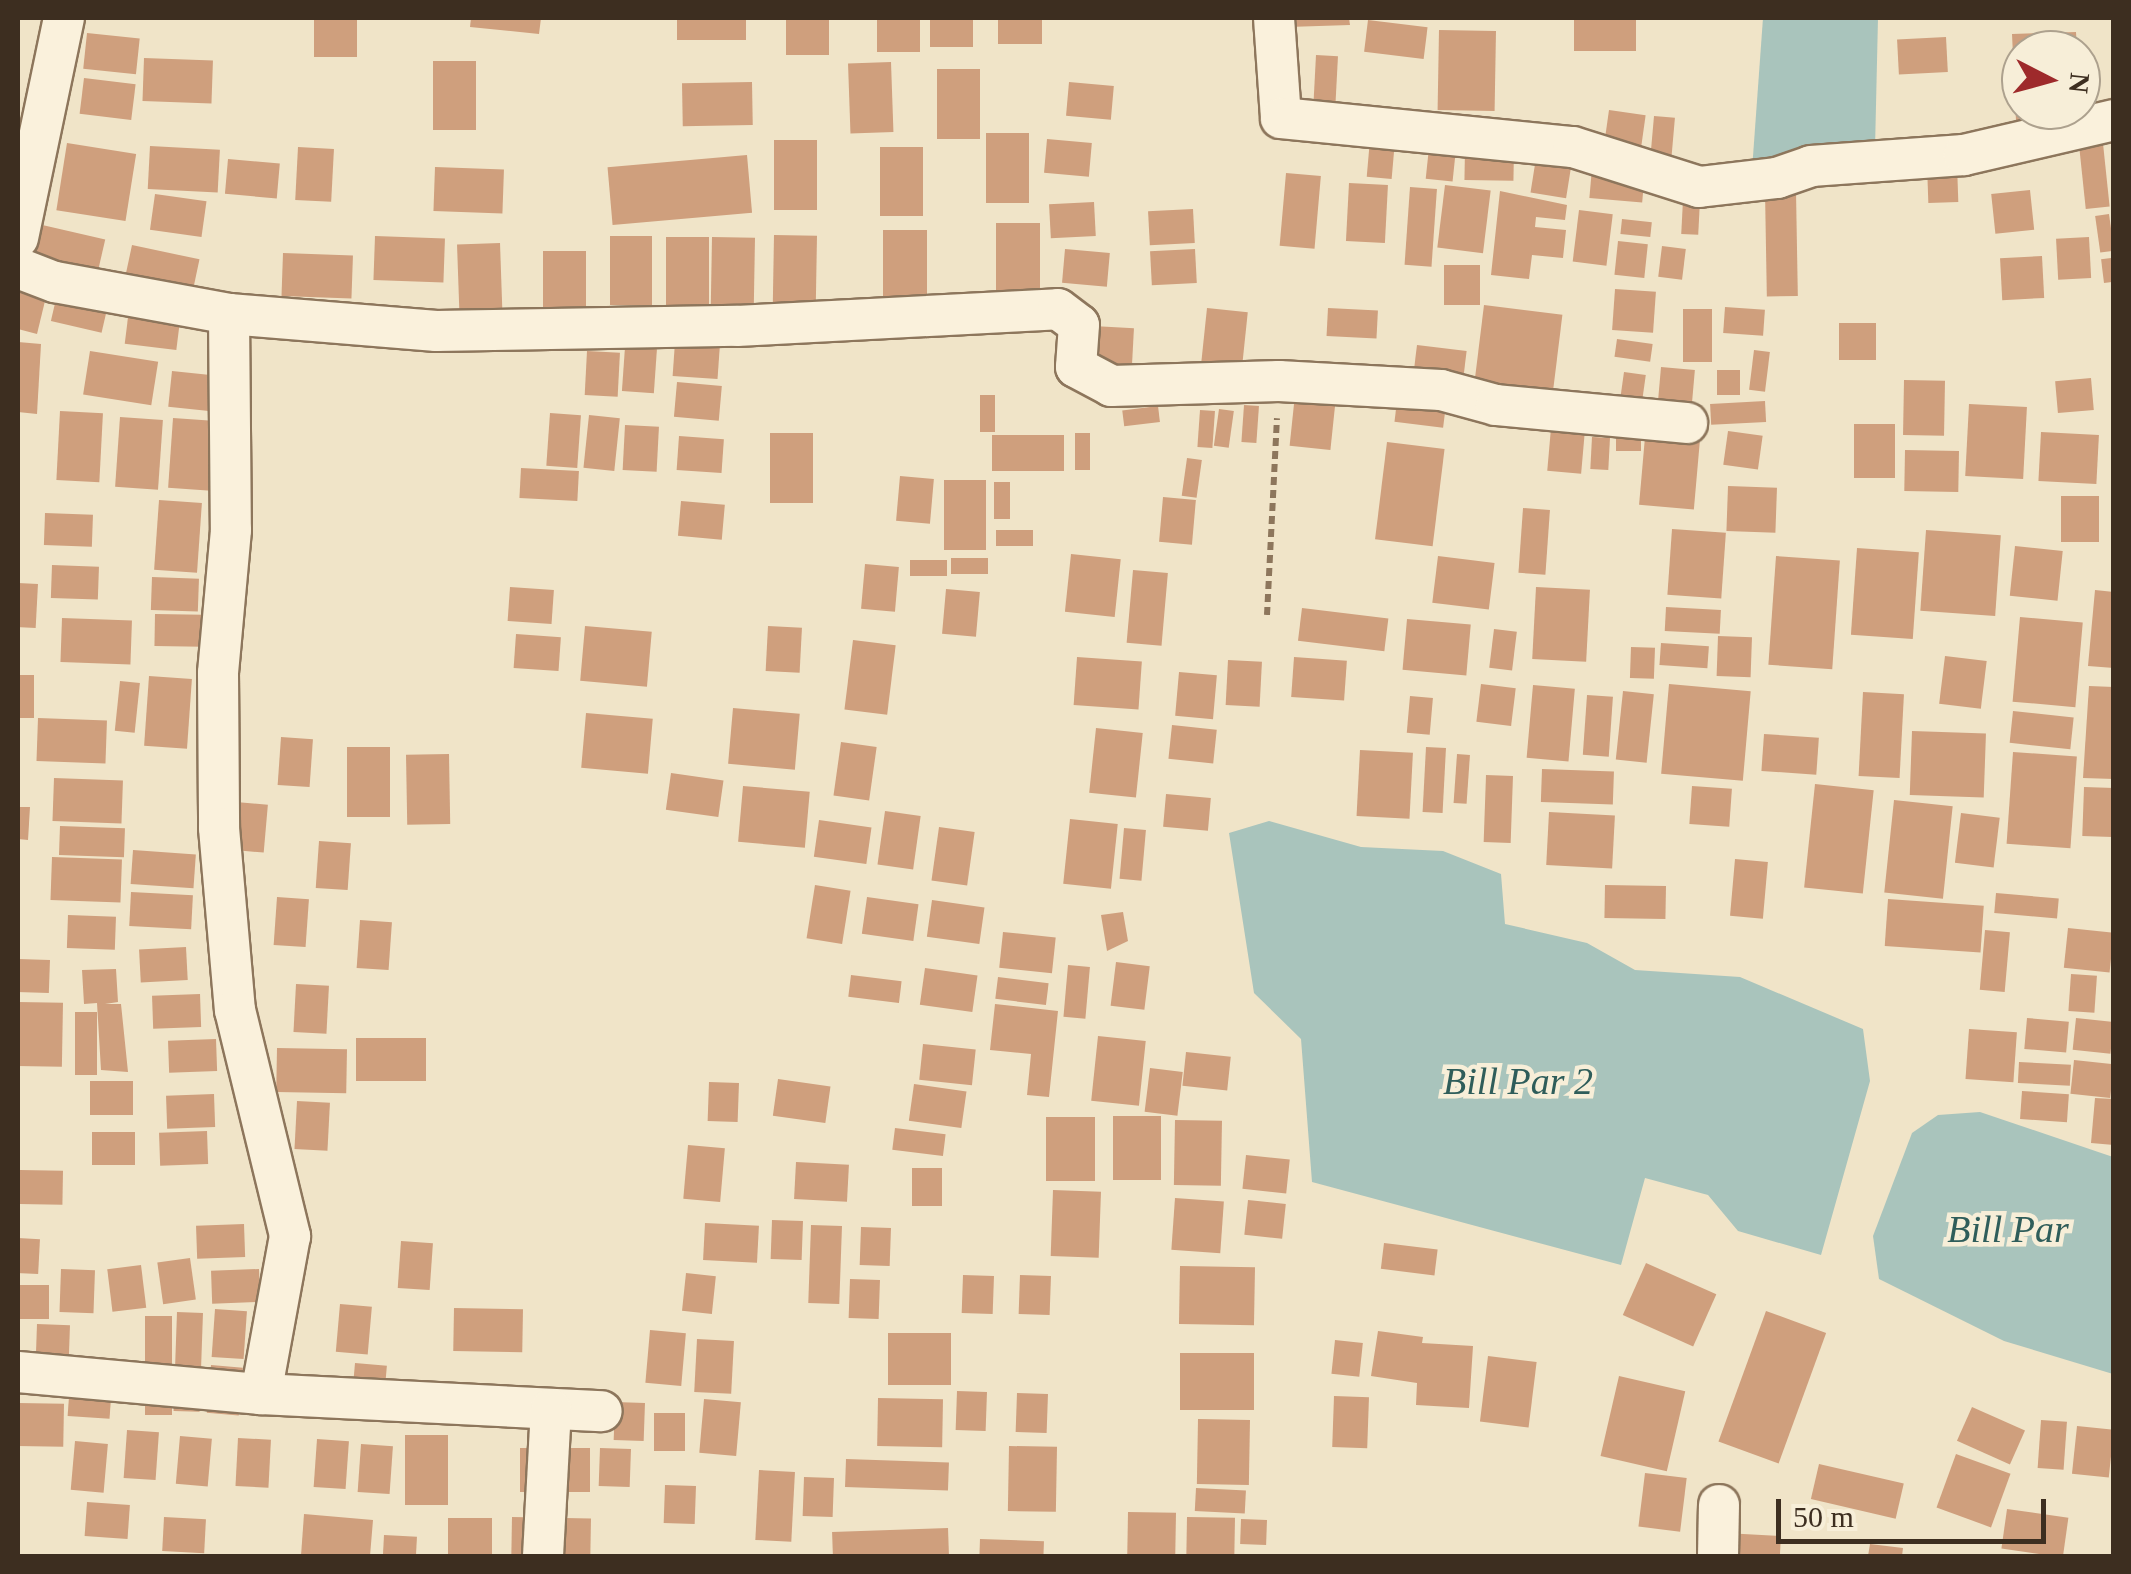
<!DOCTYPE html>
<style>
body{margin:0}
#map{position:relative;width:2131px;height:1574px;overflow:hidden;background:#f0e4c8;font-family:Georgia,serif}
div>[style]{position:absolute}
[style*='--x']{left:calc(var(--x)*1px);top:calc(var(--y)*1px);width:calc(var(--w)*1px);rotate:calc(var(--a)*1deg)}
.water>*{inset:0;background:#a9c4bc}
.building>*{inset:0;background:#cf9f7d;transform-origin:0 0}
.path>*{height:6px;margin-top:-3px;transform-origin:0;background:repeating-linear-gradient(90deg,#8d765c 0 8px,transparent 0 13px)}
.roads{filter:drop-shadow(2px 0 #8d765c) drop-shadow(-2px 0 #8d765c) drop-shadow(0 2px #8d765c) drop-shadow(0 -2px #8d765c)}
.minor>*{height:40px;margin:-20px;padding:0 20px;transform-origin:20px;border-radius:20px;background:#faf1dc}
span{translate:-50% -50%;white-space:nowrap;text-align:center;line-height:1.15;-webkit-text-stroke:9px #f7eed8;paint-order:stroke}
.water-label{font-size:38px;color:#2f5d5a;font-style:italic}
.frame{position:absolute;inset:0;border:20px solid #3d2e20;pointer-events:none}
.north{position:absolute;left:2001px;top:30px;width:100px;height:100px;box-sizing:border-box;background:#f7eed8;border:2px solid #ada18e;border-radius:50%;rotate:96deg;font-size:28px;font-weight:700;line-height:40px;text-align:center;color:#3d2e20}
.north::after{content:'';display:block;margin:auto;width:35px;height:45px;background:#9e2a2b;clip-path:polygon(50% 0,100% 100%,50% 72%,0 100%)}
.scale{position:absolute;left:1776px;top:1499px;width:270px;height:45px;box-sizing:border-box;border:5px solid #3d2e20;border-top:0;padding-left:12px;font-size:30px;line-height:35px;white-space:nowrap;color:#3d2e20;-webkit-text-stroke:8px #f7eed8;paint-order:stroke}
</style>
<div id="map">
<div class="water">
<i style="clip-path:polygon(1763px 18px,1878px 18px,1875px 149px,1752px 170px)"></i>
<i style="clip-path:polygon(1269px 821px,1361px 847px,1443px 851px,1501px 874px,1505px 924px,1587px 943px,1635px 970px,1740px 977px,1863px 1029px,1870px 1081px,1821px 1255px,1738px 1231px,1708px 1195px,1645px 1178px,1621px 1265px,1312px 1182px,1301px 1039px,1254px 993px,1229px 833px)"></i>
<i style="clip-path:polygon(1980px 1112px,2113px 1157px,2113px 1374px,2004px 1341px,1879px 1279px,1873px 1236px,1912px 1133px,1938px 1115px)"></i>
</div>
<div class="building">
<i style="left:314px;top:18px;width:43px;height:39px"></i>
<i style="clip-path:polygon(471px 18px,541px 18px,539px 34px,470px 27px)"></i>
<i style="left:677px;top:18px;width:69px;height:22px"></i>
<i style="left:786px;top:18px;width:43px;height:37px"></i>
<i style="left:877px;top:18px;width:43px;height:34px"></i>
<i style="left:930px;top:18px;width:43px;height:29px"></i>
<i style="left:998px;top:18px;width:44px;height:26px"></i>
<i style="clip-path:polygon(1288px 18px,1349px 18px,1350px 25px,1288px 27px)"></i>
<i style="left:1574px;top:18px;width:62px;height:33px"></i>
<i style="left:1368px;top:20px;width:60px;height:32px;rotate:7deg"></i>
<i style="left:1439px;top:30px;width:57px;height:80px;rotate:1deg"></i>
<i style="clip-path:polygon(2076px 32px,2077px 50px,2021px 50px,2021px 110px,2079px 110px,2080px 118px,2016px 121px,2012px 34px)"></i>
<i style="left:87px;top:33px;width:53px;height:36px;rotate:6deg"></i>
<i style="left:1946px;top:37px;width:35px;height:49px;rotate:87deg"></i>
<i style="left:1316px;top:55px;width:22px;height:57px;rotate:3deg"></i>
<i style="left:144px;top:58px;width:69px;height:43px;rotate:2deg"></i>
<i style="left:433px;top:61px;width:43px;height:69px"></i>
<i style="left:891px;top:62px;width:70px;height:43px;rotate:88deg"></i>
<i style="left:937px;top:69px;width:43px;height:70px"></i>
<i style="left:84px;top:78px;width:52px;height:36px;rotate:7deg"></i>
<i style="left:752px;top:82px;width:43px;height:70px;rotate:89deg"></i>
<i style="left:1069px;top:82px;width:45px;height:34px;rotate:5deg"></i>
<i style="left:1609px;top:110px;width:37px;height:42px;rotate:8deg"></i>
<i style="left:1654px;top:116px;width:21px;height:44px;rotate:5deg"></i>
<i style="left:1371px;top:128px;width:25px;height:49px;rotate:5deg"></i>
<i style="left:986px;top:133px;width:43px;height:70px"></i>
<i style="left:2102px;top:134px;width:73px;height:24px;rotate:84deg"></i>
<i style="left:1430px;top:138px;width:27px;height:41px;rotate:6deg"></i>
<i style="left:1047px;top:139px;width:45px;height:34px;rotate:5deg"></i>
<i style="left:774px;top:140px;width:43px;height:70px"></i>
<i style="left:67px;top:143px;width:70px;height:68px;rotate:9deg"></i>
<i style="left:150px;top:146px;width:70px;height:43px;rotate:3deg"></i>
<i style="left:298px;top:147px;width:36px;height:53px;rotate:3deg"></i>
<i style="left:880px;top:147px;width:43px;height:69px"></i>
<i style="left:1465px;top:148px;width:49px;height:32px;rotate:1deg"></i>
<i style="left:747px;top:155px;width:58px;height:140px;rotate:85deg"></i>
<i style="left:1536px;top:158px;width:36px;height:35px;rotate:9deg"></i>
<i style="left:228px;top:159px;width:52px;height:35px;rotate:5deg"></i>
<i style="left:1957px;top:164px;width:38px;height:30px;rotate:88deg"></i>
<i style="left:435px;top:167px;width:69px;height:44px;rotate:2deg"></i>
<i style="left:1592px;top:168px;width:53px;height:30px;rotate:5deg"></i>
<i style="left:1286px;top:173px;width:35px;height:73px;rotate:5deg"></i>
<i style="left:1349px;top:183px;width:39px;height:58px;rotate:3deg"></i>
<i style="left:1445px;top:185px;width:46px;height:63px;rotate:7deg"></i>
<i style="left:1410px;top:187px;width:27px;height:78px;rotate:4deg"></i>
<i style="left:2030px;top:190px;width:40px;height:39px;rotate:84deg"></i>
<i style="clip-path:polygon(1500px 191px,1567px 205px,1565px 220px,1536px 217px,1535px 227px,1566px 230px,1563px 258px,1532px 255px,1529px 279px,1491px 275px)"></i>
<i style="left:1796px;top:191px;width:105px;height:31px;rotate:89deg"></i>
<i style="left:155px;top:194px;width:52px;height:36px;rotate:8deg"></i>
<i style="left:1683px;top:200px;width:17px;height:34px;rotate:3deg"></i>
<i style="left:1094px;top:202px;width:34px;height:45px;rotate:87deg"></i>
<i style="left:1193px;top:209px;width:34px;height:45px;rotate:87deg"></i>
<i style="left:1579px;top:210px;width:34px;height:52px;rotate:7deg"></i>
<i style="left:2109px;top:214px;width:37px;height:14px;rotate:82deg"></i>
<i style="left:1622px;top:219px;width:30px;height:15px;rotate:6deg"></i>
<i style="left:996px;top:223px;width:44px;height:69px"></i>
<i style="left:38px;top:224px;width:69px;height:44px;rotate:13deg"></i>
<i style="left:883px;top:230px;width:44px;height:70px"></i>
<i style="left:774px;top:235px;width:43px;height:70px;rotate:1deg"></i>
<i style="left:375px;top:236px;width:70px;height:44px;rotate:2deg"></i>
<i style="left:610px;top:236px;width:42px;height:69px"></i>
<i style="left:666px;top:237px;width:43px;height:70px"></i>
<i style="left:712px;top:237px;width:43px;height:70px;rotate:1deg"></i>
<i style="left:2089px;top:237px;width:41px;height:33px;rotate:87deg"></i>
<i style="left:1618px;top:241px;width:30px;height:34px;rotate:6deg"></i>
<i style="left:500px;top:243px;width:70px;height:43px;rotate:88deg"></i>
<i style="left:132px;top:245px;width:69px;height:43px;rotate:12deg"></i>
<i style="left:1662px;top:246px;width:24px;height:31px;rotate:7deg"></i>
<i style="left:1065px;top:249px;width:45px;height:34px;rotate:5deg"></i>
<i style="left:1195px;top:249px;width:34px;height:45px;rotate:87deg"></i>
<i style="left:543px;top:251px;width:43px;height:70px"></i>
<i style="left:283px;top:253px;width:70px;height:43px;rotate:2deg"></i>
<i style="left:2042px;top:256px;width:42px;height:42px;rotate:87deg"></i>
<i style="left:2111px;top:258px;width:24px;height:10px;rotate:83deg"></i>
<i style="left:1444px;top:265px;width:36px;height:40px"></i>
<i style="left:59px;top:286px;width:52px;height:36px;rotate:13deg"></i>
<i style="left:1615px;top:289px;width:41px;height:41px;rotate:4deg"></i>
<i style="clip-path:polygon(18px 291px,45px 301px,37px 334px,18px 329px)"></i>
<i style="left:1484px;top:305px;width:79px;height:86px;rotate:7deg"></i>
<i style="left:1725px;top:307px;width:40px;height:26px;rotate:4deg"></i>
<i style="left:1207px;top:308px;width:41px;height:61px;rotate:6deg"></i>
<i style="left:1328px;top:308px;width:50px;height:28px;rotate:3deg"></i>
<i style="left:129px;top:309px;width:52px;height:35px;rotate:7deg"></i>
<i style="left:1683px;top:309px;width:29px;height:53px"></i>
<i style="left:1839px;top:323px;width:37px;height:37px"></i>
<i style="left:1093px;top:326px;width:41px;height:38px;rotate:3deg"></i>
<i style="left:1617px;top:339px;width:36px;height:18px;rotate:8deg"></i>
<i style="clip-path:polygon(18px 342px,41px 344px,37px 414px,18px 412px)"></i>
<i style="left:675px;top:342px;width:45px;height:34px;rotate:4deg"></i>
<i style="left:1417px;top:345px;width:50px;height:30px;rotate:7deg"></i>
<i style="left:625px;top:347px;width:32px;height:44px;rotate:4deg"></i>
<i style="left:1754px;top:350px;width:16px;height:40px;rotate:7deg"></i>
<i style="left:90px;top:351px;width:69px;height:44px;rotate:9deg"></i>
<i style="left:587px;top:351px;width:33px;height:44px;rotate:3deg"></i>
<i style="left:1661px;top:367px;width:34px;height:39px;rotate:5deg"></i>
<i style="left:1717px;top:370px;width:23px;height:25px"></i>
<i style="left:172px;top:371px;width:53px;height:36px;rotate:6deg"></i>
<i style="left:1624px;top:372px;width:22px;height:30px;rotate:8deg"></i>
<i style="left:2091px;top:378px;width:32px;height:36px;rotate:85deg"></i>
<i style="left:1904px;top:380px;width:41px;height:55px;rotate:1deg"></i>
<i style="left:677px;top:382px;width:45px;height:35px;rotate:5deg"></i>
<i style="left:1296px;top:385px;width:41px;height:61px;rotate:6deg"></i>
<i style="left:1398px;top:393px;width:49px;height:29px;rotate:7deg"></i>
<i style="left:980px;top:395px;width:15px;height:37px"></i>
<i style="left:1765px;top:401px;width:21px;height:55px;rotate:87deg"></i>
<i style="left:1969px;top:404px;width:58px;height:72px;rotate:3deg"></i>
<i style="left:1244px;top:405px;width:15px;height:37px;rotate:4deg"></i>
<i style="left:1158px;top:406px;width:16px;height:36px;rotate:83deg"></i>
<i style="left:1219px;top:409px;width:15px;height:37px;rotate:8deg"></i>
<i style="left:1200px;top:410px;width:15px;height:37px;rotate:4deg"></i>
<i style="left:60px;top:411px;width:43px;height:69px;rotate:3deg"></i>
<i style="left:550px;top:413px;width:31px;height:53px;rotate:4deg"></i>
<i style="left:589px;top:415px;width:31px;height:53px;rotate:6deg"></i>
<i style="left:120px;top:417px;width:43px;height:70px;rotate:4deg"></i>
<i style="left:173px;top:418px;width:43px;height:70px;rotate:4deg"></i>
<i style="left:1854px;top:424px;width:41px;height:54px"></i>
<i style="left:625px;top:425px;width:34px;height:45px;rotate:3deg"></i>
<i style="left:1551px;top:428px;width:34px;height:43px;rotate:5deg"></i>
<i style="left:1728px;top:431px;width:35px;height:34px;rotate:8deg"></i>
<i style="left:2041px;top:432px;width:58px;height:49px;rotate:3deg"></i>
<i style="left:770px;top:433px;width:43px;height:70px"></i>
<i style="left:1075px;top:433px;width:15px;height:37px"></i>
<i style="left:1616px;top:433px;width:25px;height:18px"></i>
<i style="left:1064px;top:435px;width:36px;height:72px;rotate:90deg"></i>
<i style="left:679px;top:436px;width:45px;height:34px;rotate:4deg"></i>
<i style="left:1592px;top:437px;width:18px;height:32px;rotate:3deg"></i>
<i style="left:1645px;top:437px;width:55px;height:68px;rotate:5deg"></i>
<i style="left:1387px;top:442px;width:58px;height:98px;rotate:7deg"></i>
<i style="left:1905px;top:450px;width:54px;height:41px;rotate:1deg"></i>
<i style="left:1187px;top:458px;width:15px;height:38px;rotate:8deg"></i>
<i style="left:521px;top:468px;width:58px;height:30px;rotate:3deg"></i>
<i style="left:900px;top:476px;width:34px;height:45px;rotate:5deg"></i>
<i style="left:944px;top:480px;width:42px;height:70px"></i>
<i style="left:994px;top:482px;width:16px;height:37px"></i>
<i style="left:1728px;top:486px;width:49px;height:45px;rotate:2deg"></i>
<i style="left:2061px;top:496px;width:38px;height:46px"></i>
<i style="left:1163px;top:497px;width:33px;height:45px;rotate:5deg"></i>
<i style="left:159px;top:500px;width:43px;height:70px;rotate:4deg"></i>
<i style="left:681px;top:501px;width:44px;height:35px;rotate:5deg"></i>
<i style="left:1523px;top:508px;width:27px;height:65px;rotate:4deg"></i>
<i style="left:45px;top:513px;width:48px;height:32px;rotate:2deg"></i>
<i style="left:1672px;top:529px;width:54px;height:66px;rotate:4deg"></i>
<i style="left:996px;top:530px;width:37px;height:16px"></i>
<i style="left:1926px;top:530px;width:75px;height:81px;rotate:4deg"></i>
<i style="left:2015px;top:546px;width:48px;height:50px;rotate:6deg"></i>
<i style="left:1857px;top:548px;width:62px;height:87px;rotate:4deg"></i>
<i style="left:1071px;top:554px;width:50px;height:58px;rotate:6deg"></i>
<i style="left:1438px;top:556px;width:57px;height:47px;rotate:7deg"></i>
<i style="left:1776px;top:556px;width:64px;height:109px;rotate:4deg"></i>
<i style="left:988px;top:558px;width:16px;height:37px;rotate:90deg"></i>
<i style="left:910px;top:560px;width:37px;height:16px"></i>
<i style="left:865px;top:564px;width:34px;height:45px;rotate:5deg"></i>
<i style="left:52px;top:565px;width:47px;height:33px;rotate:2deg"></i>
<i style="left:1133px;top:570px;width:35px;height:73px;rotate:5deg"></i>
<i style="left:152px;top:577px;width:47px;height:33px;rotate:2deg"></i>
<i style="left:18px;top:583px;width:20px;height:44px;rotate:3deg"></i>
<i style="left:510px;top:587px;width:44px;height:34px;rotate:4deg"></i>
<i style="left:1536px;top:587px;width:54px;height:72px;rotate:3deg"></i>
<i style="left:946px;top:589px;width:34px;height:45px;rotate:5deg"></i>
<i style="clip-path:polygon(2095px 590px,2114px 592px,2114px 668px,2088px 666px)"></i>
<i style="left:1666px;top:607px;width:55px;height:24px;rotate:3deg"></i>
<i style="left:1302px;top:608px;width:87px;height:33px;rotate:7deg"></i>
<i style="left:155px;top:614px;width:48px;height:32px;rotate:1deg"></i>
<i style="left:2020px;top:617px;width:63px;height:85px;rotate:5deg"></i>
<i style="left:62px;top:618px;width:70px;height:44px;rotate:2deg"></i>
<i style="left:1407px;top:619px;width:64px;height:51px;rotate:5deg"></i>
<i style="left:585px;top:626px;width:67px;height:55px;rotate:5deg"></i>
<i style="left:768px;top:626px;width:34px;height:45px;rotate:3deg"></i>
<i style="left:1494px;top:629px;width:23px;height:39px;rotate:7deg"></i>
<i style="left:516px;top:634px;width:45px;height:34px;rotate:4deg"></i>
<i style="left:1718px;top:636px;width:34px;height:40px;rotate:2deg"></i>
<i style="left:853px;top:640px;width:43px;height:70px;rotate:7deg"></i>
<i style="left:1661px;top:643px;width:48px;height:22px;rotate:4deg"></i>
<i style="left:1631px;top:647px;width:24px;height:31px;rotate:2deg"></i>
<i style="left:1945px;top:656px;width:42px;height:48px;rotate:7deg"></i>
<i style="left:1077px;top:657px;width:65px;height:48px;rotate:4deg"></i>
<i style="left:1294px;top:657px;width:53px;height:40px;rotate:4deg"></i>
<i style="left:1228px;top:660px;width:34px;height:45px;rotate:3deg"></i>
<i style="left:1179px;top:672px;width:38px;height:44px;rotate:5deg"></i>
<i style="left:18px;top:675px;width:16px;height:43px"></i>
<i style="left:149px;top:676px;width:43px;height:70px;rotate:4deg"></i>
<i style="left:120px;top:681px;width:20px;height:50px;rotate:6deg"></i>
<i style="left:1481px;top:684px;width:35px;height:38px;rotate:7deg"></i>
<i style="left:1669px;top:684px;width:82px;height:90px;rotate:5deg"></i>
<i style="left:1533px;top:685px;width:42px;height:73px;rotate:5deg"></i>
<i style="clip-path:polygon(2089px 686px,2114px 687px,2114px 779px,2083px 778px)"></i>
<i style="left:1623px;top:691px;width:31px;height:69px;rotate:6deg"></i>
<i style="left:1863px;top:692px;width:41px;height:84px;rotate:3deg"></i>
<i style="left:1587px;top:695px;width:26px;height:60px;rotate:4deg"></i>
<i style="left:1410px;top:696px;width:23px;height:37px;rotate:5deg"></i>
<i style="left:733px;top:708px;width:67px;height:56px;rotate:5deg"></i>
<i style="left:2013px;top:711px;width:61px;height:32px;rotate:6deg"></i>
<i style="left:586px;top:713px;width:67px;height:55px;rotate:5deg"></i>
<i style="left:38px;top:718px;width:69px;height:43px;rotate:2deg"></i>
<i style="left:1172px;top:725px;width:45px;height:34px;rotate:6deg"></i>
<i style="left:1096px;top:728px;width:47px;height:65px;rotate:6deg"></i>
<i style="left:1912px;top:731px;width:74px;height:64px;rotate:2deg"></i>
<i style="left:1764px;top:734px;width:55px;height:37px;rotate:4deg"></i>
<i style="left:281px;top:737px;width:32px;height:48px;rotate:4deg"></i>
<i style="left:841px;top:742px;width:36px;height:54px;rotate:8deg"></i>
<i style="left:347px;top:747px;width:43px;height:70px"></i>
<i style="left:1426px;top:747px;width:20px;height:65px;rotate:3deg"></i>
<i style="left:1360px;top:750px;width:53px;height:66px;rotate:3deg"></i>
<i style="left:2013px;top:752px;width:64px;height:92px;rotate:4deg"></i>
<i style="left:449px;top:754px;width:70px;height:43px;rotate:89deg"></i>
<i style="left:1457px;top:754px;width:13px;height:49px;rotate:4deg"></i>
<i style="left:1542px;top:769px;width:72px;height:33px;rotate:2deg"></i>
<i style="left:671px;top:773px;width:53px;height:37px;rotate:8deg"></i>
<i style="left:1486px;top:775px;width:27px;height:67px;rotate:2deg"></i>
<i style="left:54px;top:778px;width:69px;height:43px;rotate:2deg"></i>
<i style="left:1815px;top:784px;width:59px;height:104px;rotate:6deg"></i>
<i style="left:743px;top:786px;width:67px;height:56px;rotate:5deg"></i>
<i style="left:1692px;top:786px;width:40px;height:38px;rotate:4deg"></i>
<i style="left:2084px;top:787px;width:30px;height:49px;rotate:2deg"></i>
<i style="left:1166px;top:794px;width:45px;height:33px;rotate:5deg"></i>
<i style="left:1894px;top:800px;width:59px;height:93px;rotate:6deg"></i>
<i style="left:236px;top:802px;width:32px;height:48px;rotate:5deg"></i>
<i style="clip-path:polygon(18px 807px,30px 807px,28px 840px,18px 839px)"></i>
<i style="left:885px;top:811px;width:36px;height:54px;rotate:8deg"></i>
<i style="left:1549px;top:812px;width:66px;height:53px;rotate:3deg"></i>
<i style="left:1961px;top:813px;width:39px;height:50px;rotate:7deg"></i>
<i style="left:1070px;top:819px;width:48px;height:65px;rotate:6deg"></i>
<i style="left:819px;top:820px;width:53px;height:37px;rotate:8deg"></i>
<i style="left:60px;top:826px;width:65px;height:29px;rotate:2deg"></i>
<i style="left:939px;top:827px;width:36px;height:54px;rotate:8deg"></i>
<i style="left:1124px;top:828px;width:22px;height:51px;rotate:5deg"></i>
<i style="left:319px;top:841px;width:32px;height:47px;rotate:4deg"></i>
<i style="left:133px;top:850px;width:63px;height:34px;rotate:4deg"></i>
<i style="left:52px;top:857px;width:70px;height:43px;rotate:2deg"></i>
<i style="left:1735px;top:859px;width:33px;height:57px;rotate:5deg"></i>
<i style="left:815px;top:885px;width:36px;height:54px;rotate:9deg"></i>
<i style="left:1605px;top:885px;width:61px;height:33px;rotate:1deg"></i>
<i style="left:131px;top:892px;width:62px;height:34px;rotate:3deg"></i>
<i style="left:1996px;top:893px;width:63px;height:20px;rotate:5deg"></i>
<i style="left:277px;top:897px;width:32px;height:48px;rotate:4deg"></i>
<i style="left:867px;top:897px;width:52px;height:37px;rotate:8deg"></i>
<i style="left:1888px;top:899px;width:96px;height:47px;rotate:4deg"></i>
<i style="left:932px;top:900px;width:53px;height:37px;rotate:8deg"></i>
<i style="clip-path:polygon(1123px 912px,1128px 941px,1107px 951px,1101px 915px)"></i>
<i style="left:68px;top:915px;width:48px;height:33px;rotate:2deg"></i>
<i style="left:360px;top:920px;width:32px;height:48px;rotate:4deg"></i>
<i style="left:2068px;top:928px;width:46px;height:40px;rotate:6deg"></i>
<i style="left:1985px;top:930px;width:25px;height:60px;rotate:5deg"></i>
<i style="left:1003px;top:932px;width:53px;height:36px;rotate:6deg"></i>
<i style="left:186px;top:947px;width:33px;height:47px;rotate:87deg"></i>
<i style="left:18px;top:959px;width:32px;height:33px;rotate:2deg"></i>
<i style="left:1116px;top:962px;width:34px;height:44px;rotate:7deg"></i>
<i style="left:1068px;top:965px;width:22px;height:52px;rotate:5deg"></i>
<i style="left:925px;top:968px;width:53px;height:37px;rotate:8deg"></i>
<i style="clip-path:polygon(116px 969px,118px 1002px,105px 1004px,121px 1004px,128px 1072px,101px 1070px,97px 1003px,84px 1004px,82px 970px)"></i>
<i style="left:2071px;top:974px;width:26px;height:37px;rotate:4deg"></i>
<i style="left:851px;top:975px;width:51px;height:22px;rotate:7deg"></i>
<i style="left:998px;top:977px;width:51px;height:22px;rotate:7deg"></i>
<i style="left:296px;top:984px;width:33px;height:48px;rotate:3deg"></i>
<i style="left:200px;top:994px;width:33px;height:48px;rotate:88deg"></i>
<i style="left:18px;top:1002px;width:45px;height:64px;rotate:1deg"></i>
<i style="clip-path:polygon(995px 1004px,1058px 1011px,1049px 1097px,1027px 1095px,1031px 1054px,990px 1050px)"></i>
<i style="left:75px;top:1012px;width:22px;height:63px"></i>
<i style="left:2027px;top:1018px;width:42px;height:31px;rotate:5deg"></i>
<i style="left:2076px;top:1018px;width:38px;height:32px;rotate:6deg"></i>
<i style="left:1969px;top:1029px;width:48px;height:50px;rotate:4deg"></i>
<i style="left:1098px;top:1036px;width:48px;height:65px;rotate:6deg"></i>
<i style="left:356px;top:1038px;width:70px;height:43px"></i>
<i style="left:216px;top:1039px;width:32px;height:48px;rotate:88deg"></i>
<i style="left:923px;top:1044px;width:53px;height:36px;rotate:6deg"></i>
<i style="left:277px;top:1048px;width:70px;height:44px;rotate:1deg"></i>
<i style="left:1186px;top:1052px;width:45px;height:34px;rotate:6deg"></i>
<i style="left:2074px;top:1060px;width:40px;height:34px;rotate:6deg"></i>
<i style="left:2019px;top:1062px;width:52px;height:21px;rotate:3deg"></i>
<i style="left:1150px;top:1068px;width:33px;height:44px;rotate:7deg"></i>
<i style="left:778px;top:1079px;width:53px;height:37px;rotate:8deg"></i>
<i style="left:90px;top:1081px;width:43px;height:34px"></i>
<i style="left:709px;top:1082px;width:30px;height:39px;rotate:2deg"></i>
<i style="left:914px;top:1084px;width:53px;height:37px;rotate:8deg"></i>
<i style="left:2022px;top:1091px;width:47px;height:28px;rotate:4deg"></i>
<i style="left:214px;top:1094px;width:33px;height:48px;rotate:88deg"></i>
<i style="clip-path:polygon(2095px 1098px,2114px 1099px,2114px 1145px,2091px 1143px)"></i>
<i style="left:297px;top:1101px;width:33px;height:48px;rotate:3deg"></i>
<i style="left:1113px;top:1116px;width:48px;height:64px"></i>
<i style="left:1046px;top:1117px;width:49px;height:64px"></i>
<i style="left:1175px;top:1120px;width:47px;height:65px;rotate:1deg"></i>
<i style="left:895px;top:1128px;width:51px;height:22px;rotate:7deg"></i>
<i style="left:207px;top:1131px;width:33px;height:48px;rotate:88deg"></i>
<i style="left:92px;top:1132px;width:43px;height:33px"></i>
<i style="left:688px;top:1145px;width:37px;height:54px;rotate:5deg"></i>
<i style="left:1246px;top:1155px;width:44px;height:34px;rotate:6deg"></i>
<i style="left:796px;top:1162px;width:53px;height:37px;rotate:3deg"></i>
<i style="left:912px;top:1168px;width:30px;height:38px"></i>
<i style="left:20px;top:1170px;width:43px;height:34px;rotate:1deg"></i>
<i style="left:1053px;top:1190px;width:48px;height:66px;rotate:2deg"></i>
<i style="left:1175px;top:1198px;width:49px;height:52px;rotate:4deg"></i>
<i style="left:1248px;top:1200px;width:38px;height:35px;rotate:6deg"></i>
<i style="left:772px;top:1220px;width:31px;height:39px;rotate:2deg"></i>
<i style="left:705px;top:1223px;width:54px;height:37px;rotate:3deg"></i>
<i style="left:244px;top:1224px;width:33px;height:48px;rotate:88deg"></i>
<i style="left:811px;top:1225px;width:31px;height:78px;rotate:2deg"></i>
<i style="left:861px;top:1227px;width:30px;height:38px;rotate:2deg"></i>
<i style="left:18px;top:1238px;width:22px;height:35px;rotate:3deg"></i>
<i style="left:401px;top:1241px;width:32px;height:47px;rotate:4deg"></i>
<i style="left:1384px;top:1243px;width:54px;height:26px;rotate:7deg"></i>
<i style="left:190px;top:1258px;width:42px;height:33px;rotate:82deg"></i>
<i style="left:1646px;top:1263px;width:77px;height:57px;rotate:24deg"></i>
<i style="left:141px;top:1265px;width:43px;height:34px;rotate:83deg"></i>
<i style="left:1180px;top:1266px;width:75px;height:58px;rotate:1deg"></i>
<i style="left:61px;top:1269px;width:34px;height:43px;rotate:2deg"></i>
<i style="left:259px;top:1269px;width:33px;height:48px;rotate:88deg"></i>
<i style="left:686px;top:1273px;width:30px;height:38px;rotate:6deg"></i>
<i style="left:963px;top:1275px;width:31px;height:38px;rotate:2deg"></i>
<i style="left:1020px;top:1275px;width:31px;height:39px;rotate:2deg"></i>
<i style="left:850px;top:1279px;width:30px;height:39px;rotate:2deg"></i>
<i style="left:18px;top:1285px;width:31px;height:34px"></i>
<i style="left:340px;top:1304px;width:32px;height:48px;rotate:5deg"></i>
<i style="left:454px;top:1308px;width:69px;height:43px;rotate:1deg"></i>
<i style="left:215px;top:1309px;width:32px;height:48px;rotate:4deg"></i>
<i style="left:1766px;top:1311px;width:64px;height:139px;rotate:20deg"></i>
<i style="left:177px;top:1312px;width:26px;height:99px;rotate:2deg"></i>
<i style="left:145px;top:1316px;width:27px;height:99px"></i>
<i style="left:37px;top:1324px;width:33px;height:43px;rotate:2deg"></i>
<i style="left:650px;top:1330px;width:36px;height:53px;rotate:5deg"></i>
<i style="clip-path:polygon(1378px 1331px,1423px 1337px,1422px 1343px,1473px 1346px,1469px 1408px,1416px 1405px,1417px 1383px,1371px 1376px)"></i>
<i style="left:888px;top:1333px;width:63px;height:52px"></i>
<i style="left:697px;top:1339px;width:37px;height:53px;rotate:3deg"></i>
<i style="left:1335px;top:1340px;width:28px;height:34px;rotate:6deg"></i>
<i style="left:1180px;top:1353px;width:74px;height:57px"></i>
<i style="left:1488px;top:1356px;width:49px;height:66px;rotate:7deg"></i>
<i style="left:355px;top:1363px;width:32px;height:48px;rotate:5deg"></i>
<i style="left:211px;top:1365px;width:32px;height:48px;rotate:5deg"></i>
<i style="left:1619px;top:1376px;width:68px;height:82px;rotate:13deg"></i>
<i style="left:70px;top:1382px;width:42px;height:34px;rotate:4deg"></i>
<i style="left:957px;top:1391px;width:30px;height:39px;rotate:2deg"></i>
<i style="left:1017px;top:1393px;width:31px;height:39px;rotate:2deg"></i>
<i style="left:1334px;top:1396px;width:35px;height:51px;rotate:2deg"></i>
<i style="left:878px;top:1398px;width:65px;height:48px;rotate:1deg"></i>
<i style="left:704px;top:1399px;width:37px;height:54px;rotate:5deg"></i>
<i style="left:615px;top:1402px;width:30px;height:38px;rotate:2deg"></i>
<i style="left:18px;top:1403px;width:46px;height:43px;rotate:1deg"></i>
<i style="left:1972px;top:1407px;width:58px;height:37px;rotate:24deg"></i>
<i style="left:654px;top:1413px;width:31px;height:38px"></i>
<i style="left:1198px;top:1419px;width:52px;height:65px;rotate:1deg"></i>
<i style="left:2041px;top:1420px;width:26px;height:48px;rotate:4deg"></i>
<i style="left:2077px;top:1426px;width:37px;height:48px;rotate:6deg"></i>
<i style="left:127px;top:1430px;width:32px;height:48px;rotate:4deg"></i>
<i style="left:405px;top:1435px;width:43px;height:70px"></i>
<i style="left:180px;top:1436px;width:32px;height:48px;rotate:5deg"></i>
<i style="left:238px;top:1438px;width:33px;height:48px;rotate:3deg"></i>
<i style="left:317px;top:1439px;width:32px;height:48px;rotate:4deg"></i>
<i style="left:75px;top:1441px;width:33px;height:49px;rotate:5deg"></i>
<i style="left:361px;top:1444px;width:32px;height:48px;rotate:4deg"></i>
<i style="left:1009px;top:1446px;width:48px;height:65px;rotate:1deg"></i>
<i style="left:520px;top:1448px;width:70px;height:44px"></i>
<i style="left:600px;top:1448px;width:31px;height:38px;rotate:2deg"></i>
<i style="left:1956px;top:1454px;width:58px;height:57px;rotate:20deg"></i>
<i style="left:846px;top:1459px;width:103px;height:28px;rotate:2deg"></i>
<i style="left:1819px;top:1464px;width:87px;height:36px;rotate:13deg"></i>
<i style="left:759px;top:1470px;width:36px;height:70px;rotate:3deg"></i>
<i style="left:1645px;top:1473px;width:42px;height:54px;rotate:7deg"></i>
<i style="left:804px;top:1477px;width:30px;height:39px;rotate:2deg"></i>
<i style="left:665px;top:1485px;width:31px;height:38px;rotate:2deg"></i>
<i style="left:1196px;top:1488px;width:50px;height:23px;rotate:3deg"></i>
<i style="left:87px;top:1502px;width:43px;height:34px;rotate:4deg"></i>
<i style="left:2007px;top:1509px;width:62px;height:40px;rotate:8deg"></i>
<i style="left:1128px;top:1512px;width:48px;height:44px;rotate:1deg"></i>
<i style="clip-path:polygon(304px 1514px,373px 1520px,370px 1556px,301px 1556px)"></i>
<i style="left:164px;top:1517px;width:42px;height:34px;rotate:3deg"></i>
<i style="left:512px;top:1517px;width:79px;height:39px;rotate:1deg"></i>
<i style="left:1187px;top:1517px;width:48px;height:39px;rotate:1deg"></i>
<i style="left:492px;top:1518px;width:38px;height:44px;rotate:90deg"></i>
<i style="left:1241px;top:1519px;width:26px;height:25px;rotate:2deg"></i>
<i style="left:948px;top:1528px;width:28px;height:116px;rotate:88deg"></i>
<i style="left:1725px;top:1533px;width:56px;height:23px;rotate:3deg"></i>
<i style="left:384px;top:1535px;width:33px;height:21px;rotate:3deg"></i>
<i style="left:980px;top:1539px;width:64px;height:17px;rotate:2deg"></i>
<i style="clip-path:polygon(1870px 1544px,1903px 1548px,1902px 1556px,1868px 1556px)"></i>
</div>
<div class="path">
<i style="--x:1267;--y:615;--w:197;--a:-87.1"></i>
</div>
<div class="roads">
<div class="minor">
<i style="--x:1274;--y:18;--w:100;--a:86"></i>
<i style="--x:1281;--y:118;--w:293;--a:5.7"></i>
<i style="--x:1573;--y:147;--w:132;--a:17.6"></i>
<i style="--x:1699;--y:187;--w:79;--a:-6.6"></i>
<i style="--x:1777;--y:178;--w:36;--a:-19"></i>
<i style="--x:1811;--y:166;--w:153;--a:-4.1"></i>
<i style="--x:1964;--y:155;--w:154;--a:-13.1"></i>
<i style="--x:18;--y:238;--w:225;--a:-78.2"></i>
<i style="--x:18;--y:268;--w:40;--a:21"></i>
<i style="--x:55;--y:282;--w:177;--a:10.4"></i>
<i style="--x:229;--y:314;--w:208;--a:4.7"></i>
<i style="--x:436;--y:331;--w:301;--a:-1"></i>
<i style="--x:737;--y:326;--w:321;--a:-3"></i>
<i style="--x:1058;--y:309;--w:26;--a:37"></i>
<i style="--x:1079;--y:325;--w:42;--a:94.1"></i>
<i style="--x:1076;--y:367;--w:40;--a:28"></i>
<i style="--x:1111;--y:386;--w:168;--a:-1.7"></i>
<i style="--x:1279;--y:381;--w:162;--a:3.2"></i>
<i style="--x:1441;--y:390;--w:57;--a:15.3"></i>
<i style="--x:1496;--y:405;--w:192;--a:5.4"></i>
<i style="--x:229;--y:314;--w:216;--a:89.5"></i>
<i style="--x:231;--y:530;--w:144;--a:95.2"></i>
<i style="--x:218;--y:673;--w:155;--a:89.6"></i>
<i style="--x:219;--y:828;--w:183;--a:85"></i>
<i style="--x:235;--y:1010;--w:233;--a:76.3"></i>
<i style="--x:290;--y:1236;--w:161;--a:100.4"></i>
<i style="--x:18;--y:1372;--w:244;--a:5.2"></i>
<i style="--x:261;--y:1394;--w:341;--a:2.9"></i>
<i style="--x:543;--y:1556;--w:147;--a:-86.9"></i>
<i style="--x:1718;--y:1556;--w:51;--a:-88.9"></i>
</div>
</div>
<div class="water-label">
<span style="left:1518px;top:1082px">Bill Par 2</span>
<span style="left:2008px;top:1230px">Bill Par</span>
</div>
<div class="frame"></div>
<div class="north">N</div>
<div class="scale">50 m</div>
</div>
